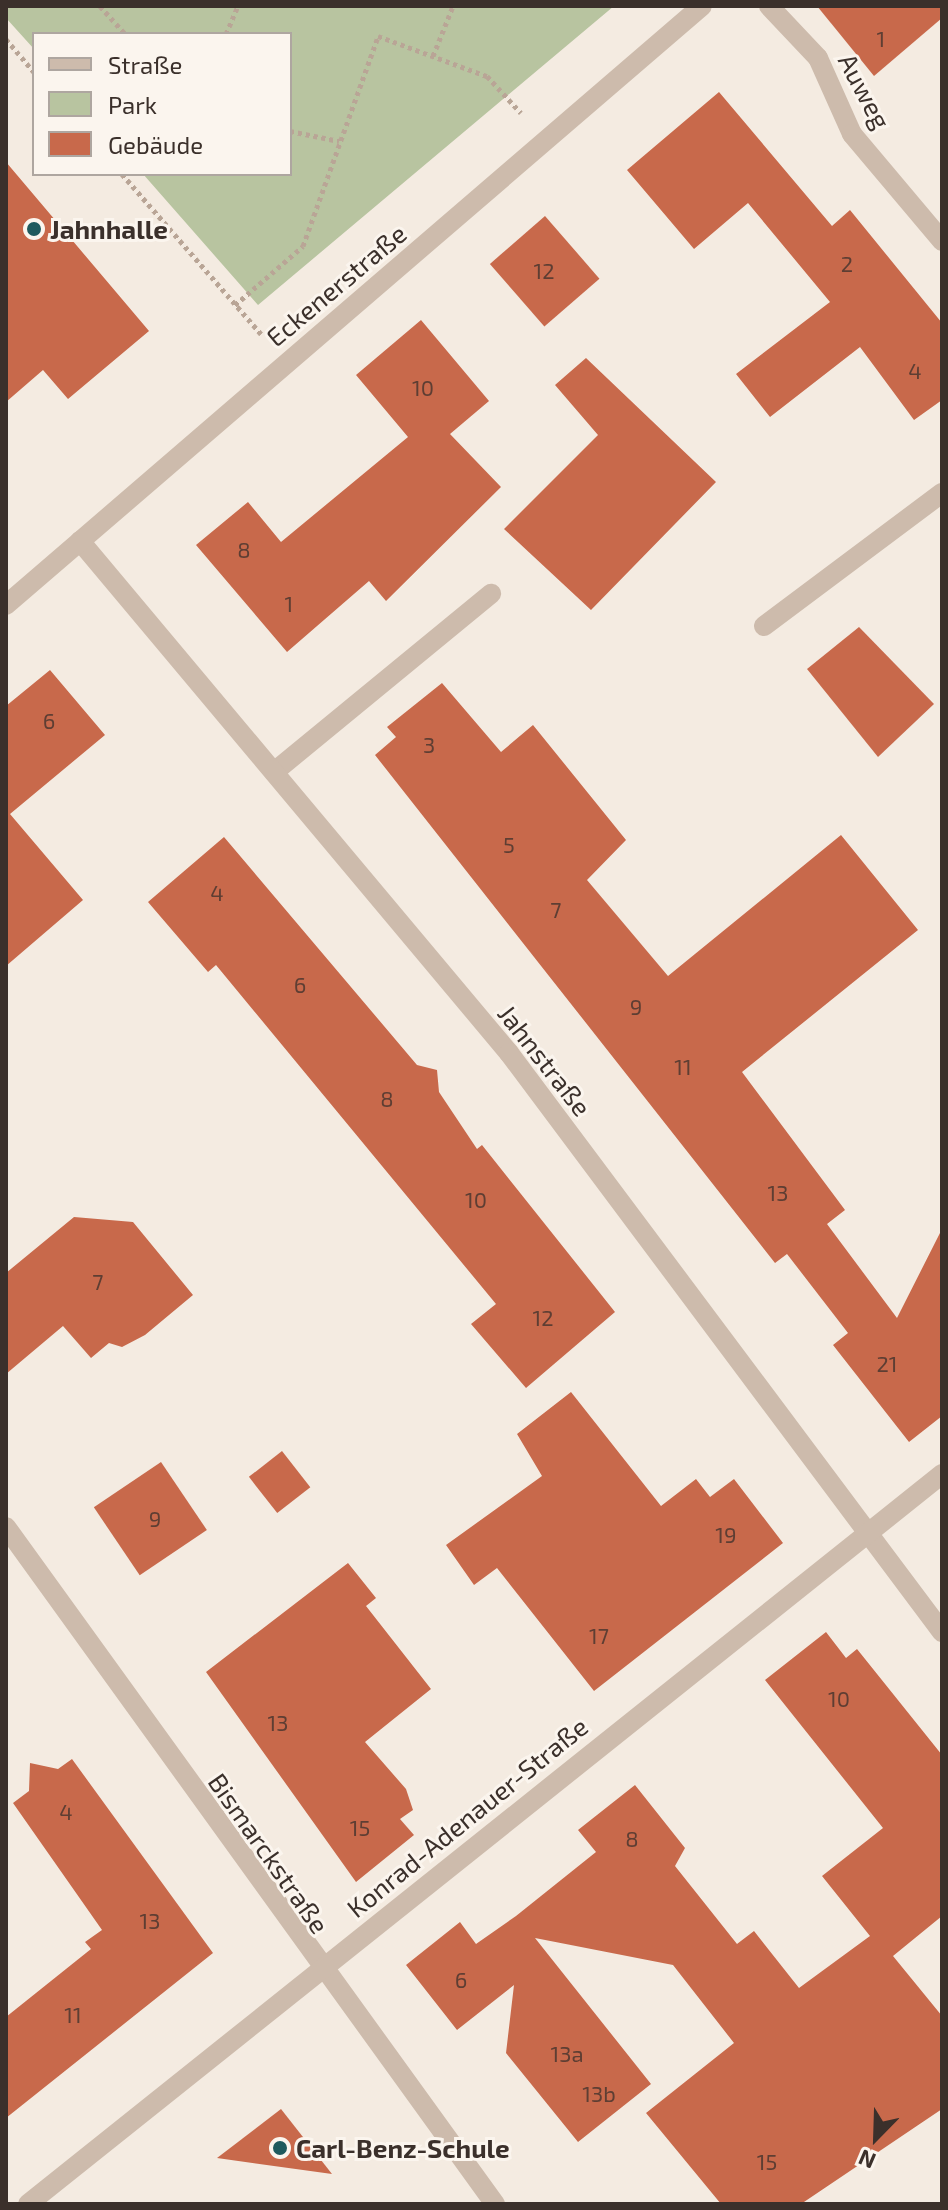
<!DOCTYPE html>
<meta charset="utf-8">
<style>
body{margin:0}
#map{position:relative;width:948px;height:2210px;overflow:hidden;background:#f4ebe1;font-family:"Exo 2",sans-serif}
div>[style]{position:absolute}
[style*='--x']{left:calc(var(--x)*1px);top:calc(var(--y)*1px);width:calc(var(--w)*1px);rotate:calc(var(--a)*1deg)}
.green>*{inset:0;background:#b8c4a0}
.building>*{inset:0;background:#c8694b;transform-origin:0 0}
.path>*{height:5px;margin-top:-2.5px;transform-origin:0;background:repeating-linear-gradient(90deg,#b9a596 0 4px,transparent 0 8px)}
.service>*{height:20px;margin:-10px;padding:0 10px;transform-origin:10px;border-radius:10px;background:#cdbbac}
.minor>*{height:20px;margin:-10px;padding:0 10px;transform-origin:10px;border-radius:10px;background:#cdbbac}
.dots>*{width:22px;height:22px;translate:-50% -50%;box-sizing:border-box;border:4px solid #fbf5ee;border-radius:50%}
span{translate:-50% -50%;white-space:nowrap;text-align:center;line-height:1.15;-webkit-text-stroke:6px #fbf5ee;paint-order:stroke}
.number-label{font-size:22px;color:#5e3e33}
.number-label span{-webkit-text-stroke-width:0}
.street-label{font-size:26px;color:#3b302b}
.poi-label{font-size:26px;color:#3b302b;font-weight:700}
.left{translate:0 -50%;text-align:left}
.frame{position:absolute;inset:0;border:8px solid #3b302b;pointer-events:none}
.legend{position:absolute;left:32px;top:32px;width:260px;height:144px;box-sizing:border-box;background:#fbf5ee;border:2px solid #aea6a0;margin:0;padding:10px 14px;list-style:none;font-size:24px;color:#3b302b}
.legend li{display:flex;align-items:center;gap:16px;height:40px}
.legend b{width:40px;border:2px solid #aea6a0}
.north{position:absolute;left:836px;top:2098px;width:80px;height:80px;-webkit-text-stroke:6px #fbf5ee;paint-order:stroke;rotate:203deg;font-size:22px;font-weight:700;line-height:32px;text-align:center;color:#3b302b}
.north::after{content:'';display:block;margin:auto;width:28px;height:36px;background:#3b302b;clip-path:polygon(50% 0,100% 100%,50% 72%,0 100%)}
</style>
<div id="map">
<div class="green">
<i style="clip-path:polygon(6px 6px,614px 6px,258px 305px,143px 174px,290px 174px,290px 34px,34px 34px,34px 49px,6px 18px)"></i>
</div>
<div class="building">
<i style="clip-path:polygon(817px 6px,942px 6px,942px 18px,874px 76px)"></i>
<i style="clip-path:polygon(719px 92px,832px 226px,850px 210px,942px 323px,942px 400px,914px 420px,860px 347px,770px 417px,736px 374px,830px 302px,748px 203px,694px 249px,627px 170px)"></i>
<i style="clip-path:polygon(6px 162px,149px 331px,68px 399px,43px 370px,6px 402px)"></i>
<i style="left:545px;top:216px;width:83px;height:73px;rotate:49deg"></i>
<i style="clip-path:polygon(421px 320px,489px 401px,450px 434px,501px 487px,386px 601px,369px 581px,287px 652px,196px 545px,248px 502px,281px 542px,408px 437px,356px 375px)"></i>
<i style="clip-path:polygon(586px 358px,716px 482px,591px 610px,504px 529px,598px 435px,555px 385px)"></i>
<i style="clip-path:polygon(859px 627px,934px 704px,878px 757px,807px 669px)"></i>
<i style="clip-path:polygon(50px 670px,105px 735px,10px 814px,83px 900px,6px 966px,6px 706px)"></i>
<i style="clip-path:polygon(442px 683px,501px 752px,533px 725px,626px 840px,587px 880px,668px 976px,841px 835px,918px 930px,742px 1072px,845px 1210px,827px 1224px,897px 1318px,942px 1229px,942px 1416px,909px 1442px,833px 1345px,848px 1333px,787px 1254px,775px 1263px,375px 755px,396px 737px,387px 727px)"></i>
<i style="clip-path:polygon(224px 837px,417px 1065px,437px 1070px,439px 1092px,477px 1149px,482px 1145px,615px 1312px,526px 1388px,471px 1324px,496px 1304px,216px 965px,208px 972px,148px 902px)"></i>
<i style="clip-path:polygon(74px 1217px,133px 1222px,193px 1295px,145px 1335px,122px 1347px,109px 1343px,91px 1358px,63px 1326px,6px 1374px,6px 1273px)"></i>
<i style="clip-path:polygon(571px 1392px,661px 1506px,696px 1479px,710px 1497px,734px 1479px,783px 1543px,594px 1691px,497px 1568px,474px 1585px,446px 1545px,542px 1476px,517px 1434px)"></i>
<i style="left:282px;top:1451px;width:46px;height:42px;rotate:52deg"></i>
<i style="left:161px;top:1462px;width:82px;height:81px;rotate:56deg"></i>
<i style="clip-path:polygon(348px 1563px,376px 1598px,366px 1606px,431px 1689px,365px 1742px,406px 1789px,413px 1810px,400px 1819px,414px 1835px,356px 1882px,206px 1672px)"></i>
<i style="clip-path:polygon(826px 1632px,846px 1658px,857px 1649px,942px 1755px,942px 1916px,893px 1956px,942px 2016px,942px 2109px,801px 2204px,721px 2204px,646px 2113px,734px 2043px,673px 1965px,535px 1938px,651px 2084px,578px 2142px,506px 2053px,514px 1985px,457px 2030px,406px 1965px,460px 1922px,476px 1944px,516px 1916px,596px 1852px,578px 1830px,635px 1785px,685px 1848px,675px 1866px,737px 1944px,754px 1931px,799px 1988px,870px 1936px,822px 1876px,883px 1828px,765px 1680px)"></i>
<i style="clip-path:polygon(72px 1759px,213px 1953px,6px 2118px,6px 2017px,91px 1949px,85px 1942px,102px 1930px,13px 1803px,29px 1791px,30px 1763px,58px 1769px)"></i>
<i style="clip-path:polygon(281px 2109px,332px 2174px,217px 2158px)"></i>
</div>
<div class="path">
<i style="--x:100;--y:6;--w:38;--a:48"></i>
<i style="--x:226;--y:34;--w:30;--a:-67"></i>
<i style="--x:6;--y:39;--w:43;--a:49.7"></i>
<i style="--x:433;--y:56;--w:54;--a:-68.2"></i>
<i style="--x:290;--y:131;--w:50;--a:11.5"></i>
<i style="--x:122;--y:174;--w:212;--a:49"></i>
<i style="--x:235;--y:305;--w:90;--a:-40.9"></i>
<i style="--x:303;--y:246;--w:223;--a:-70.3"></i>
<i style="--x:378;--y:36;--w:116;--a:20.2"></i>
<i style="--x:487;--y:76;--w:50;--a:47.4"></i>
</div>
<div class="service">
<i style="--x:764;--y:626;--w:222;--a:-36.8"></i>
<i style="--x:274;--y:772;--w:281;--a:-39.4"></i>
</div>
<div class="minor">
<i style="--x:769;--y:6;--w:71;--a:46.7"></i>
<i style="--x:818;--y:58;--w:83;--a:65.9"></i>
<i style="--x:852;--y:134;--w:140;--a:49.9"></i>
<i style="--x:80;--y:541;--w:668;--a:50.04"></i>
<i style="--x:509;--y:1053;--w:723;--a:53.21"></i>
<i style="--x:6;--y:605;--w:918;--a:-40.72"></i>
<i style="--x:6;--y:1527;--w:835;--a:54.16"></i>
<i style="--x:28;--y:2204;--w:1170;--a:-38.61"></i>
</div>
<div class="dots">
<i style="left:34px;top:229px;background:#1f5a5e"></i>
<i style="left:280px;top:2148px;background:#1f5a5e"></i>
</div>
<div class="number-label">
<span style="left:881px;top:39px">1</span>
<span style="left:847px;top:264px">2</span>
<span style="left:544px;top:271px">12</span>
<span style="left:915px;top:371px">4</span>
<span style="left:423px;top:388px">10</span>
<span style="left:244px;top:550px">8</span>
<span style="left:289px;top:604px">1</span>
<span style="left:49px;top:721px">6</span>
<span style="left:429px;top:745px">3</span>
<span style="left:509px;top:845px">5</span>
<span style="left:217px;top:893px">4</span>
<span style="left:556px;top:910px">7</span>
<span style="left:300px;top:985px">6</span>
<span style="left:636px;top:1007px">9</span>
<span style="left:683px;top:1067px">11</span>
<span style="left:387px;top:1099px">8</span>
<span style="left:778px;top:1193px">13</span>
<span style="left:476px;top:1200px">10</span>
<span style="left:98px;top:1282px">7</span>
<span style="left:543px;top:1318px">12</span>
<span style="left:887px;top:1364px">21</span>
<span style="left:155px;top:1519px">9</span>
<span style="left:726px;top:1535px">19</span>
<span style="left:599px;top:1636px">17</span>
<span style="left:839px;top:1699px">10</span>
<span style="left:278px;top:1723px">13</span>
<span style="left:66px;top:1812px">4</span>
<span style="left:360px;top:1828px">15</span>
<span style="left:632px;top:1839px">8</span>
<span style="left:150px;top:1921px">13</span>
<span style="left:461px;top:1980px">6</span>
<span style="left:73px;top:2015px">11</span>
<span style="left:567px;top:2054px">13a</span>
<span style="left:599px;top:2094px">13b</span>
<span style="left:767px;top:2162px">15</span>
</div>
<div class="street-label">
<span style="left:865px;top:91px;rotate:62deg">Auweg</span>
<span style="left:336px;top:285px;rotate:-40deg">Eckenerstraße</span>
<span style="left:545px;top:1060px;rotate:52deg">Jahnstraße</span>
<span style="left:467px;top:1817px;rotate:-39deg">Konrad-Adenauer-Straße</span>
<span style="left:269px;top:1853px;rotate:55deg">Bismarckstraße</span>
</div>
<div class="poi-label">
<span class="left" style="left:50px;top:229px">Jahnhalle</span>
<span class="left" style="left:296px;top:2148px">Carl-Benz-Schule</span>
</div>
<div class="frame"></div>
<ul class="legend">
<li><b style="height:10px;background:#cdbbac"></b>Straße</li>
<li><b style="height:22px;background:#b8c4a0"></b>Park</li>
<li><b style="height:22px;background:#c8694b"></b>Gebäude</li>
</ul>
<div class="north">N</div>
</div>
